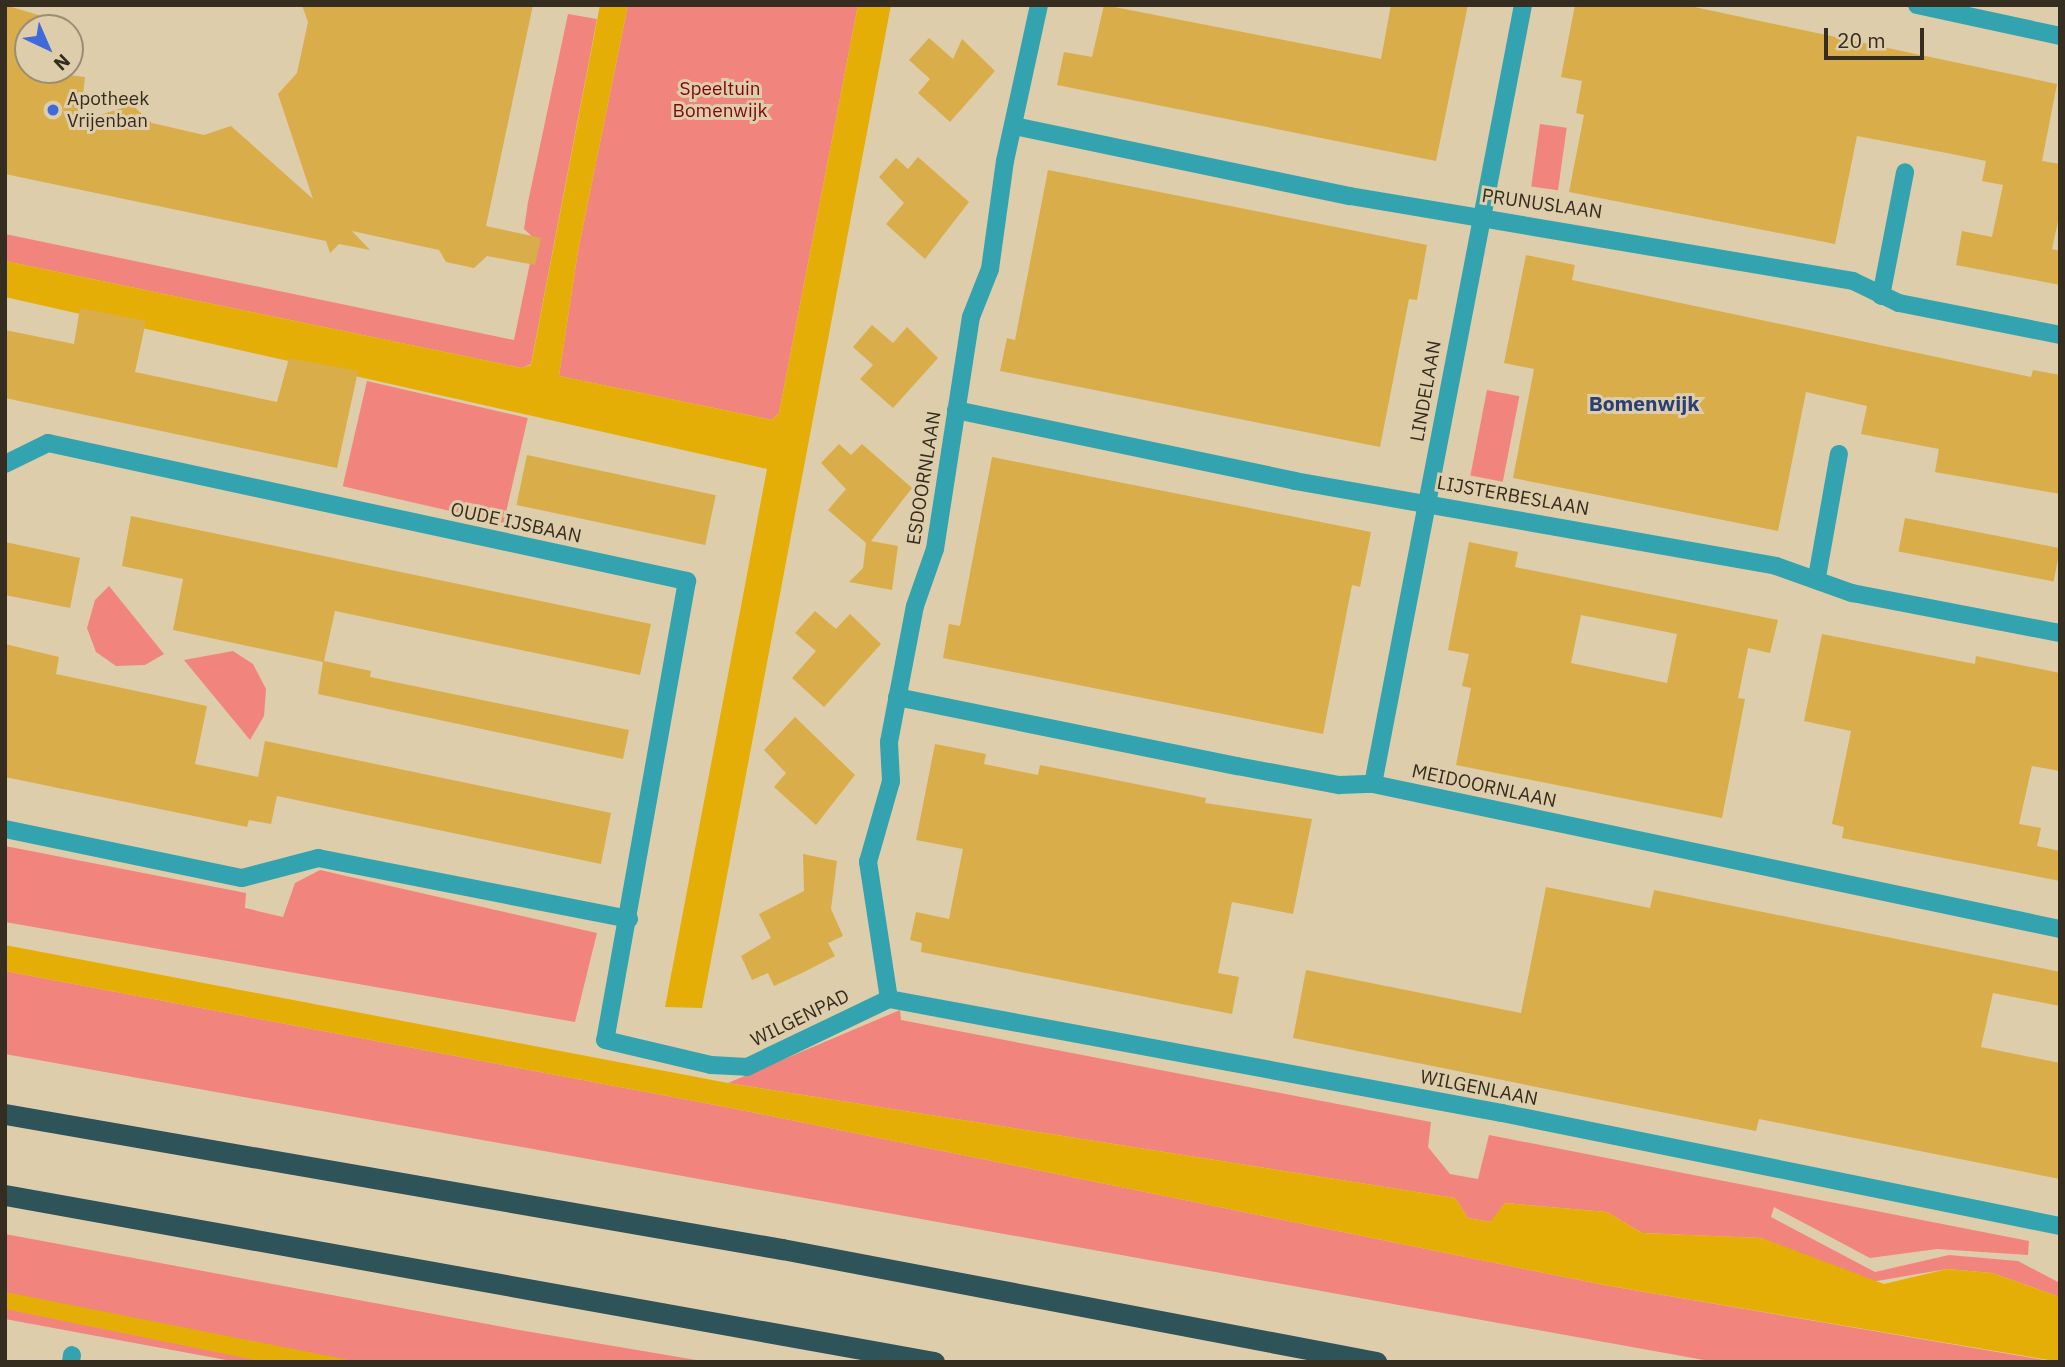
<!DOCTYPE html>
<style>
body{margin:0}
#map{position:relative;width:2065px;height:1367px;overflow:hidden;background:#decdaa;font-family:"IBM Plex Sans",sans-serif}
div>[style]{position:absolute}
[style*='--x']{left:calc(var(--x)*1px);top:calc(var(--y)*1px);width:calc(var(--w)*1px);rotate:calc(var(--a)*1deg)}
.green>*{inset:0;background:#f1857d;transform-origin:0 0}
.water>*{inset:0;background:#e5ae07}
.building>*{inset:0;background:#d9ad49;transform-origin:0 0}
.minor>*{height:18px;margin:-9px;padding:0 9px;transform-origin:9px;border-radius:9px;background:#33a3af}
.highway>*{height:21px;margin:-10.5px;padding:0 10.5px;transform-origin:10.5px;border-radius:10.5px;background:#2e5459}
.dots>*{width:19px;height:19px;translate:-50% -50%;box-sizing:border-box;border:4px solid #decdaa;border-radius:50%}
span{translate:-50% -50%;white-space:nowrap;text-align:center;line-height:1.15;-webkit-text-stroke:6px #decdaa;paint-order:stroke}
.park-label{font-size:19px;color:#810612}
.poi-label{font-size:19px;color:#342d20}
.left{translate:0 -50%;text-align:left}
.street-label{font-size:19px;color:#342d20}
.neighbourhood-label{font-size:21px;color:#283f77;font-weight:700}
.frame{position:absolute;inset:0;border:7px solid #342d20;pointer-events:none}
.north{position:absolute;left:14px;top:14px;width:70px;height:70px;box-sizing:border-box;background:#decdaa;border:2px solid #9a8d73;border-radius:50%;rotate:136deg;font-size:19px;font-weight:700;line-height:28px;text-align:center;color:#342d20}
.north::after{content:'';display:block;margin:auto;width:24px;height:32px;background:#3f6adb;clip-path:polygon(50% 0,100% 100%,50% 72%,0 100%)}
.scale{position:absolute;left:1824px;top:28px;width:100px;height:32px;box-sizing:border-box;border:4px solid #342d20;border-top:0;padding-left:9px;font-size:21px;line-height:24px;white-space:nowrap;color:#342d20;-webkit-text-stroke:5px #decdaa;paint-order:stroke}
</style>
<div id="map">
<div class="green">
<i style="clip-path:polygon(628px 5px,858px 5px,779px 413px,772px 420px,559px 376px,578px 251px)"></i>
<i style="clip-path:polygon(568px 14px,597px 19px,531px 364px,522px 368px,5px 261px,5px 234px,514px 340px,535px 239px,524px 229px,528px 202px)"></i>
<i style="left:1540px;top:124px;width:27px;height:63px;rotate:8deg"></i>
<i style="left:367px;top:381px;width:165px;height:108px;rotate:13deg"></i>
<i style="left:1487px;top:390px;width:33px;height:87px;rotate:11deg"></i>
<i style="clip-path:polygon(109px 586px,164px 654px,145px 665px,116px 666px,96px 652px,87px 628px,95px 600px)"></i>
<i style="clip-path:polygon(233px 651px,253px 664px,266px 689px,264px 716px,250px 740px,184px 660px)"></i>
<i style="clip-path:polygon(5px 846px,246px 893px,245px 908px,283px 917px,295px 883px,320px 870px,597px 933px,575px 1022px,5px 922px)"></i>
<i style="clip-path:polygon(5px 971px,731px 1108px,1604px 1285px,2056px 1362px,1715px 1362px,5px 1054px)"></i>
<i style="clip-path:polygon(900px 1010px,901px 1020px,1431px 1122px,1428px 1147px,1450px 1174px,1478px 1179px,1489px 1135px,2029px 1241px,2028px 1255px,1937px 1249px,1870px 1258px,1774px 1207px,1771px 1217px,1875px 1272px,1949px 1255px,2018px 1261px,2060px 1283px,2060px 1297px,1992px 1273px,1947px 1269px,1871px 1282px,1761px 1238px,1642px 1233px,1607px 1212px,1505px 1203px,1491px 1222px,1468px 1218px,1455px 1198px,728px 1083px)"></i>
<i style="clip-path:polygon(5px 1234px,519px 1330px,708px 1362px,237px 1362px,5px 1319px)"></i>
</div>
<div class="water">
<i style="clip-path:polygon(600px 5px,628px 5px,578px 251px,559px 376px,772px 420px,779px 413px,858px 5px,891px 5px,702px 1008px,665px 1007px,767px 469px,5px 297px,5px 261px,522px 368px,531px 365px)"></i>
<i style="clip-path:polygon(5px 945px,728px 1083px,1455px 1198px,1468px 1218px,1490px 1222px,1505px 1203px,1607px 1212px,1642px 1233px,1761px 1238px,1884px 1284px,1947px 1269px,1992px 1273px,2060px 1297px,2060px 1362px,1604px 1285px,731px 1108px,5px 971px)"></i>
<i style="clip-path:polygon(5px 1292px,359px 1362px,265px 1362px,5px 1309px)"></i>
</div>
<div class="building">
<i style="clip-path:polygon(5px 5px,62px 22px,60px 28px,28px 28px,28px 70px,85px 77px,80px 121px,132px 105px,152px 123px,204px 135px,231px 126px,313px 199px,278px 94px,297px 73px,308px 22px,302px 5px,533px 5px,486px 226px,541px 238px,535px 265px,487px 256px,474px 268px,446px 262px,439px 250px,352px 231px,370px 250px,339px 244px,330px 253px,326px 241px,5px 174px)"></i>
<i style="clip-path:polygon(1104px 5px,1381px 59px,1391px 5px,1468px 5px,1436px 161px,1057px 85px,1064px 52px,1092px 57px)"></i>
<i style="clip-path:polygon(1575px 5px,1685px 5px,2057px 84px,2042px 161px,2060px 164px,2060px 212px,2052px 249px,2060px 251px,2060px 285px,1956px 265px,1962px 231px,1992px 237px,2003px 185px,1982px 181px,1986px 161px,1947px 153px,1857px 136px,1835px 244px,1569px 192px,1584px 115px,1576px 113px,1582px 81px,1561px 77px)"></i>
<i style="clip-path:polygon(929px 38px,953px 59px,962px 39px,995px 71px,950px 122px,918px 93px,930px 79px,909px 60px)"></i>
<i style="clip-path:polygon(918px 157px,969px 202px,925px 259px,886px 224px,904px 203px,879px 177px,896px 158px,908px 169px)"></i>
<i style="clip-path:polygon(1048px 170px,1427px 245px,1417px 300px,1409px 299px,1380px 447px,1000px 371px,1007px 338px,1015px 340px)"></i>
<i style="clip-path:polygon(1526px 255px,1575px 265px,1572px 280px,2031px 377px,2033px 370px,2060px 375px,2060px 494px,1935px 472px,1939px 449px,1861px 434px,1867px 406px,1806px 392px,1778px 531px,1513px 478px,1534px 369px,1504px 363px)"></i>
<i style="clip-path:polygon(80px 308px,146px 321px,135px 372px,277px 402px,289px 358px,358px 371px,337px 468px,5px 398px,5px 330px,74px 344px)"></i>
<i style="clip-path:polygon(872px 325px,893px 343px,907px 327px,938px 358px,893px 408px,860px 379px,873px 365px,853px 347px)"></i>
<i style="clip-path:polygon(839px 444px,851px 455px,862px 444px,912px 488px,871px 541px,898px 546px,892px 590px,849px 582px,863px 568px,866px 543px,828px 510px,846px 489px,821px 463px)"></i>
<i style="left:527px;top:455px;width:193px;height:51px;rotate:12deg"></i>
<i style="clip-path:polygon(992px 457px,1371px 532px,1360px 587px,1352px 585px,1323px 734px,943px 658px,949px 624px,960px 626px)"></i>
<i style="clip-path:polygon(131px 516px,651px 624px,640px 675px,335px 611px,324px 661px,371px 671px,370px 677px,629px 730px,623px 759px,318px 694px,323px 662px,173px 630px,183px 579px,122px 566px)"></i>
<i style="left:1905px;top:518px;width:158px;height:34px;rotate:11deg"></i>
<i style="clip-path:polygon(5px 542px,80px 558px,70px 608px,5px 595px)"></i>
<i style="clip-path:polygon(evenodd,1469px 542px,1518px 552px,1515px 567px,1778px 620px,1770px 653px,1748px 648px,1738px 698px,1745px 699px,1722px 818px,1456px 765px,1471px 688px,1462px 686px,1469px 654px,1448px 650px,1469px 542px,1581px 615px,1677px 634px,1667px 683px,1571px 663px,1581px 615px)"></i>
<i style="clip-path:polygon(815px 611px,836px 629px,850px 614px,881px 644px,824px 707px,792px 678px,816px 651px,795px 633px)"></i>
<i style="clip-path:polygon(1822px 634px,1975px 664px,1976px 656px,2060px 673px,2060px 771px,2032px 766px,2019px 824px,2041px 828px,2037px 846px,2060px 851px,2060px 881px,1842px 838px,1844px 827px,1832px 824px,1851px 731px,1804px 721px)"></i>
<i style="clip-path:polygon(5px 644px,59px 657px,56px 674px,207px 706px,195px 764px,258px 777px,265px 741px,611px 813px,601px 864px,277px 796px,271px 824px,249px 820px,247px 827px,5px 777px)"></i>
<i style="clip-path:polygon(795px 717px,855px 775px,816px 825px,774px 787px,786px 773px,764px 750px)"></i>
<i style="clip-path:polygon(935px 744px,986px 754px,984px 764px,1038px 775px,1040px 765px,1206px 798px,1205px 803px,1312px 819px,1293px 914px,1232px 902px,1218px 973px,1239px 977px,1232px 1014px,921px 952px,922px 943px,910px 940px,916px 912px,949px 919px,963px 849px,916px 840px)"></i>
<i style="clip-path:polygon(803px 854px,837px 861px,831px 909px,843px 936px,828px 943px,835px 956px,804px 972px,774px 986px,768px 973px,752px 980px,741px 956px,771px 938px,759px 914px,804px 891px)"></i>
<i style="clip-path:polygon(1546px 887px,1650px 908px,1654px 890px,2060px 972px,2060px 1006px,1993px 993px,1981px 1047px,2060px 1063px,2060px 1179px,1759px 1119px,1756px 1131px,1293px 1038px,1306px 970px,1521px 1013px)"></i>
</div>
<div class="minor">
<i style="--x:1917;--y:5;--w:146;--a:12.2"></i>
<i style="--x:1014;--y:126;--w:343;--a:11.8"></i>
<i style="--x:1350;--y:196;--w:510;--a:9.59"></i>
<i style="--x:1853;--y:281;--w:51;--a:25.6"></i>
<i style="--x:1899;--y:303;--w:164;--a:11.2"></i>
<i style="--x:1881;--y:296;--w:126;--a:-79"></i>
<i style="--x:956;--y:410;--w:346;--a:11.8"></i>
<i style="--x:1295;--y:481;--w:488;--a:10"></i>
<i style="--x:1776;--y:566;--w:81;--a:19.6"></i>
<i style="--x:1852;--y:593;--w:212;--a:10.9"></i>
<i style="--x:5;--y:464;--w:48;--a:-26"></i>
<i style="--x:48;--y:443;--w:654;--a:12.19"></i>
<i style="--x:687;--y:581;--w:466;--a:100.1"></i>
<i style="--x:605;--y:1040;--w:109;--a:13.3"></i>
<i style="--x:711;--y:1065;--w:36;--a:3"></i>
<i style="--x:747;--y:1067;--w:157;--a:-25.6"></i>
<i style="--x:1817;--y:577;--w:125;--a:-79.9"></i>
<i style="--x:897;--y:697;--w:347;--a:11.5"></i>
<i style="--x:1237;--y:766;--w:104;--a:10.6"></i>
<i style="--x:1339;--y:785;--w:34;--a:-2"></i>
<i style="--x:1373;--y:784;--w:702;--a:11.92"></i>
<i style="--x:1373;--y:784;--w:793;--a:-79.1"></i>
<i style="--x:5;--y:829;--w:242;--a:11.7"></i>
<i style="--x:242;--y:878;--w:79;--a:-14.7"></i>
<i style="--x:318;--y:858;--w:317;--a:11.1"></i>
<i style="--x:889;--y:999;--w:624;--a:10.53"></i>
<i style="--x:1502;--y:1113;--w:569;--a:11.45"></i>
<i style="--x:889;--y:999;--w:139;--a:-98.7"></i>
<i style="--x:868;--y:862;--w:84;--a:-74.1"></i>
<i style="--x:891;--y:781;--w:39;--a:-93"></i>
<i style="--x:889;--y:742;--w:138;--a:-79.2"></i>
<i style="--x:915;--y:606;--w:60;--a:-70.7"></i>
<i style="--x:935;--y:549;--w:235;--a:-81.2"></i>
<i style="--x:971;--y:317;--w:52;--a:-68.4"></i>
<i style="--x:990;--y:269;--w:109;--a:-82.1"></i>
<i style="--x:1005;--y:161;--w:160;--a:-77.7"></i>
<i style="--x:71;--y:1362;--w:7;--a:-82"></i>
</div>
<div class="highway">
<i style="--x:5;--y:1114;--w:789;--a:9.86"></i>
<i style="--x:782;--y:1249;--w:605;--a:10.77"></i>
<i style="--x:5;--y:1195;--w:944;--a:10.19"></i>
</div>
<div class="dots">
<i style="left:53px;top:110px;background:#3f6adb"></i>
</div>
<div class="park-label">
<span style="left:720px;top:100px">Speeltuin<br>Bomenwijk</span>
</div>
<div class="poi-label">
<span class="left" style="left:67px;top:110px">Apotheek<br>Vrijenban</span>
</div>
<div class="street-label">
<span style="left:1542px;top:204px;rotate:8deg">PRUNUSLAAN</span>
<span style="left:1426px;top:391px;rotate:-80deg">LINDELAAN</span>
<span style="left:924px;top:478px;rotate:-81deg">ESDOORNLAAN</span>
<span style="left:1513px;top:496px;rotate:10deg">LIJSTERBESLAAN</span>
<span style="left:516px;top:523px;rotate:12deg">OUDE IJSBAAN</span>
<span style="left:1484px;top:786px;rotate:12deg">MEIDOORNLAAN</span>
<span style="left:800px;top:1018px;rotate:-26deg">WILGENPAD</span>
<span style="left:1479px;top:1088px;rotate:11deg">WILGENLAAN</span>
</div>
<div class="neighbourhood-label">
<span style="left:1644px;top:403px">Bomenwijk</span>
</div>
<div class="frame"></div>
<div class="north">N</div>
<div class="scale">20 m</div>
</div>
